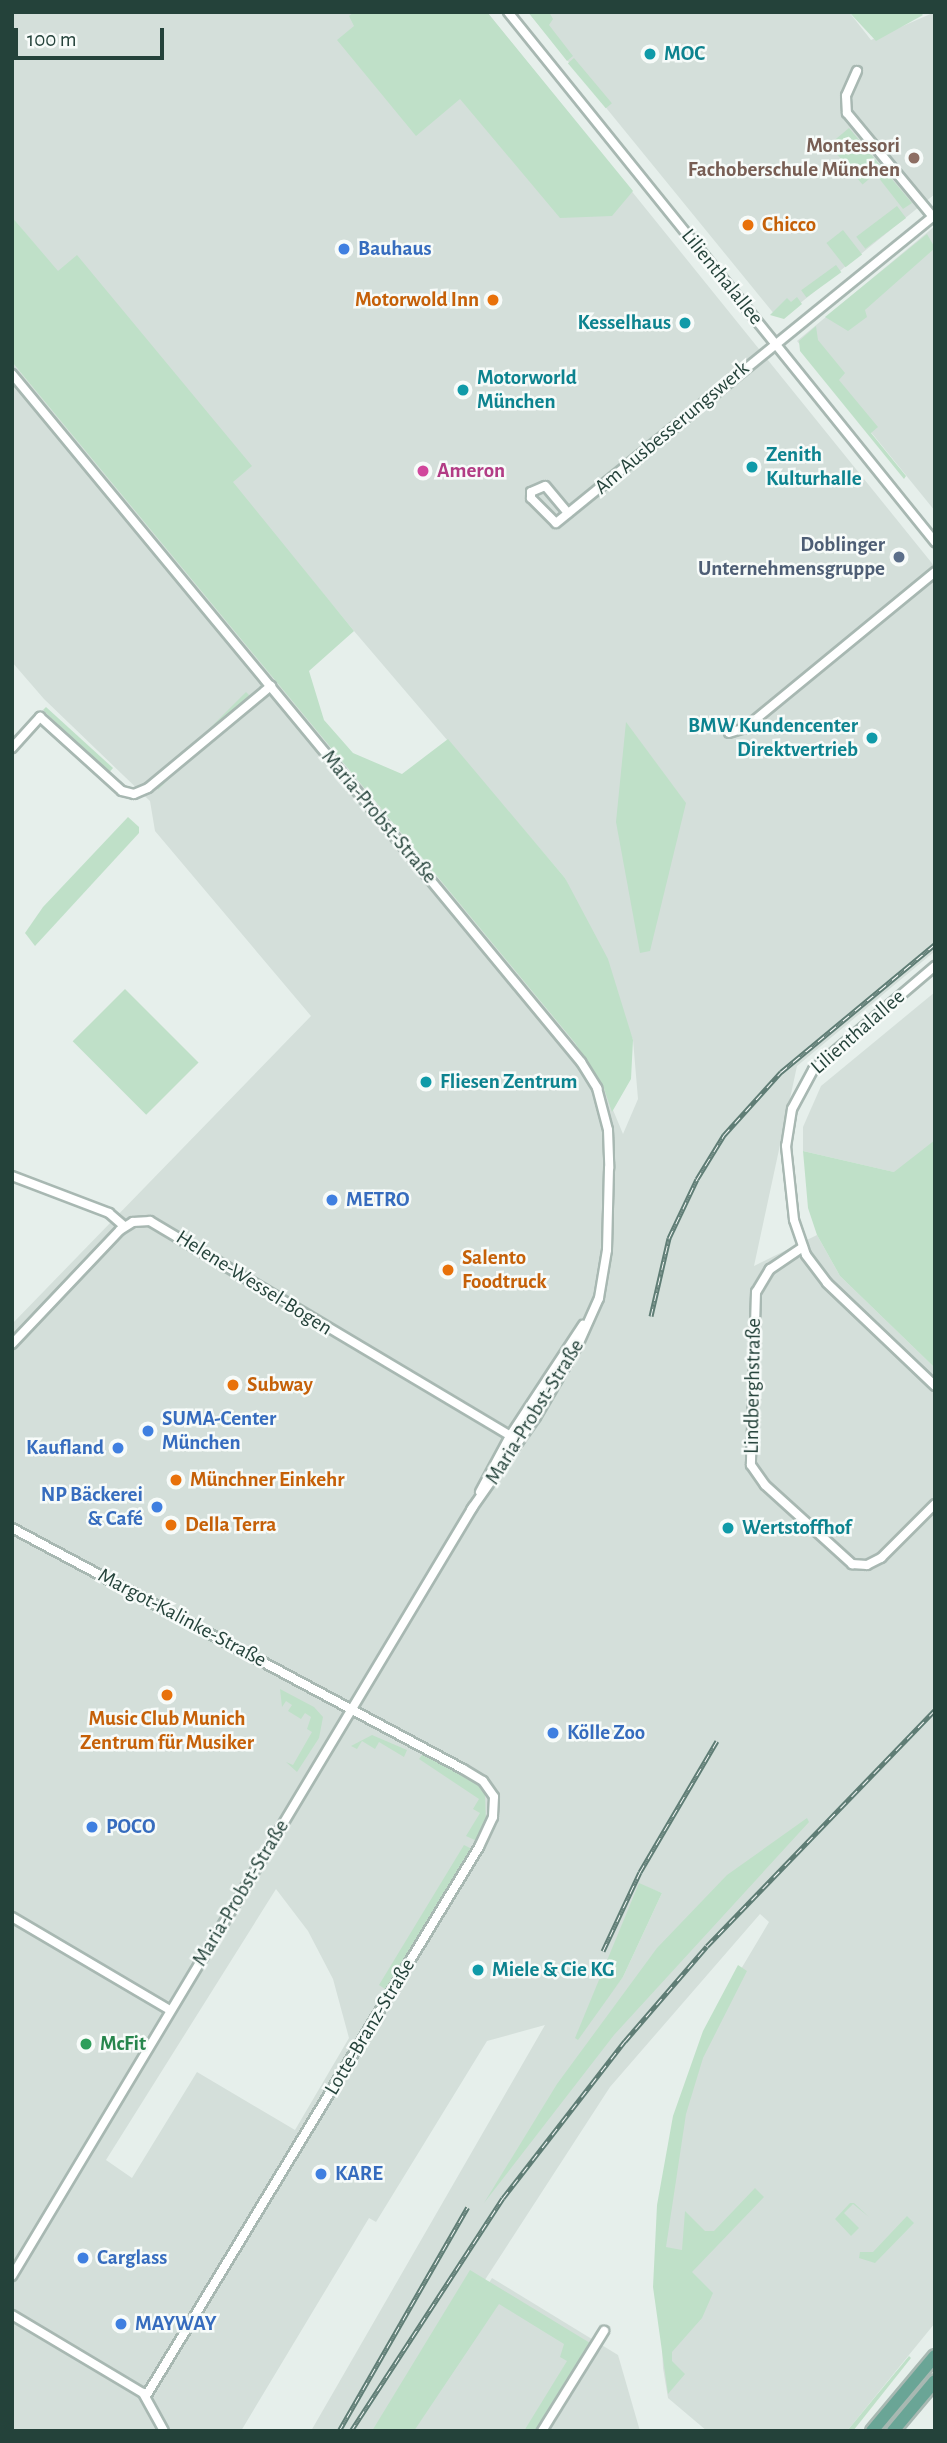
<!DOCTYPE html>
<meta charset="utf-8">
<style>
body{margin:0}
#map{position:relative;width:947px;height:2443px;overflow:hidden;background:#e6efeb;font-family:"Alegreya Sans",sans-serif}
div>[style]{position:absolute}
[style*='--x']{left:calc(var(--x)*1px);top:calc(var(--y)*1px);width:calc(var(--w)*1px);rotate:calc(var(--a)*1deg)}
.built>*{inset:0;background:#d4dfda}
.green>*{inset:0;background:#bfe0c8;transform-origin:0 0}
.roads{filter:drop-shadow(2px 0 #a8b8b2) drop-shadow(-2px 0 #a8b8b2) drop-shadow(0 2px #a8b8b2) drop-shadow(0 -2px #a8b8b2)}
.street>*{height:8px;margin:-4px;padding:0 4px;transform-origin:4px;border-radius:4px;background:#fff}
.primary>*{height:12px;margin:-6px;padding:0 6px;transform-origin:6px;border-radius:6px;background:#6aa596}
.rail>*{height:5px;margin-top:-2.5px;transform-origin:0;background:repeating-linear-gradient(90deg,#f7fbf9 0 8px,#5f7d75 0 16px);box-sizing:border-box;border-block:2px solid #5f7d75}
.dots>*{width:19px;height:19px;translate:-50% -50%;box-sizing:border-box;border:4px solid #f7fbf9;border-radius:50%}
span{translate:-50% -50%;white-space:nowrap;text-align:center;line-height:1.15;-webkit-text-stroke:5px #f7fbf9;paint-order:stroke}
.culture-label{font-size:21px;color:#0d838f;font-weight:700}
.left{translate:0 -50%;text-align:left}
.right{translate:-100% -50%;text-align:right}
.education-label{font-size:21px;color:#785e54;font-weight:700}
.food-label{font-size:21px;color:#c56008;font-weight:700}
.shop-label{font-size:21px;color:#366cbe;font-weight:700}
.street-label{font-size:21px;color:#24423a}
.hotel-label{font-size:21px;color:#b23c85;font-weight:700}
.service-label{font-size:21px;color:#4e5e75;font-weight:700}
.leisure-label{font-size:21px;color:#27864d;font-weight:700}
.frame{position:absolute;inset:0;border:14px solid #24423a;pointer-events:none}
.scale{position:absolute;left:14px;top:28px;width:150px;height:32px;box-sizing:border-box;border:4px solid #24423a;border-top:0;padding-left:9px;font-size:21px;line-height:24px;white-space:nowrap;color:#24423a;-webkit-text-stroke:5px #f7fbf9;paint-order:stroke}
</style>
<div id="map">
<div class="built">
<i style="clip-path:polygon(evenodd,12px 12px,487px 12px,935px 567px,935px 951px,797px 1066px,754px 1266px,817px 1235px,840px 1276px,935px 1368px,935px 2323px,847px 2431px,707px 2431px,668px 2398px,663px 2368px,657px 2239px,704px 2031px,769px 1922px,760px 1914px,610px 2087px,387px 2431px,311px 2431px,545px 2025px,487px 2041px,376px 2222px,369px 2218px,241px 2431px,12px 2431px,12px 1324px,311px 1016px,155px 831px,150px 801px,44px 699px,12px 662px,12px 362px,575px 1043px,603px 1086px,623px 1134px,638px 1099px,633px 1040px,565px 878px,354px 631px,12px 217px,12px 12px,639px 1884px,662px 1893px,623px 1977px,576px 2038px,639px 1884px,12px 12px,276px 1889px,308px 1931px,333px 1979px,349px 2038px,295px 2130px,197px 2072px,132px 2178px,106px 2160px,276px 1889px)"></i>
<i style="clip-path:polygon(528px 12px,849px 12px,871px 40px,935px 12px,935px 194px,788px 313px,775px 315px)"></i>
<i style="clip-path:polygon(935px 226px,935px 511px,797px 341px)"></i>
<i style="clip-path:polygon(935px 992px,935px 1141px,898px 1173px,803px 1151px,803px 1127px,821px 1086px)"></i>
<i style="clip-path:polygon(492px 2278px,618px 2355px,640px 2431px,395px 2431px)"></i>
</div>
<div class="green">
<i style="clip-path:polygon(354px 12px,487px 12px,633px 191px,612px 216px,560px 218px,460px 99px,416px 136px,337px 40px,354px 26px,349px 16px)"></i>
<i style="clip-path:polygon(528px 12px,549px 12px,553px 19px,549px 25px,573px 56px,567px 61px)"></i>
<i style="clip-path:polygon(849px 12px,920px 12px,923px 15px,876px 41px)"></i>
<i style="left:574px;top:58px;width:59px;height:8px;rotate:50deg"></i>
<i style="left:849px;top:128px;width:52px;height:26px;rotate:50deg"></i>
<i style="clip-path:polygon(885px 171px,912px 203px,903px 209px,878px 177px)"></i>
<i style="left:897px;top:206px;width:15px;height:51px;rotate:53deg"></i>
<i style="clip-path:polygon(12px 217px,58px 271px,77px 255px,252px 466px,233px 482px,354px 631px,309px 671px,324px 720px,353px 753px,402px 774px,448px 739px,565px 878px,608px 959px,633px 1040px,631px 1079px,612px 1112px,603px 1086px,575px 1043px,12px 362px)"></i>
<i style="left:843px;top:230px;width:31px;height:21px;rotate:52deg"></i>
<i style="clip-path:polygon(927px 234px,935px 248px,865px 310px,867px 317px,848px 331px,825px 317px)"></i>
<i style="left:836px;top:265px;width:9px;height:43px;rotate:54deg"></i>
<i style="clip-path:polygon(797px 297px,802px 304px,784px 319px,770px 315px,787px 298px,791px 302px)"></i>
<i style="clip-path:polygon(816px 326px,818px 340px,845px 373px,839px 380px,878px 427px,871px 433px,906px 476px,904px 479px,800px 351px,799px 341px)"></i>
<i style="left:246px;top:692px;width:7px;height:131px;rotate:45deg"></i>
<i style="clip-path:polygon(46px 707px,113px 768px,108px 774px,43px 710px)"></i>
<i style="clip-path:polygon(626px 722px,686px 803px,650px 951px,640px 953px,616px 822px)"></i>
<i style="clip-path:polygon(128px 817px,139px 827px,139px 833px,35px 946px,25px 933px,43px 907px)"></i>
<i style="left:125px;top:989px;width:104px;height:74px;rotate:45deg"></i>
<i style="clip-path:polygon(935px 1140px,935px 1368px,840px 1276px,817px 1235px,808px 1208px,803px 1151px,894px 1172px)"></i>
<i style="clip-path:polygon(280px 1689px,314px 1707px,323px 1717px,319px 1738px,297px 1772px,286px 1762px,293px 1765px,312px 1732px,307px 1729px,311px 1717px,305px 1713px,301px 1719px,288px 1711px,292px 1705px,286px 1701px,282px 1707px)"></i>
<i style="clip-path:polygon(372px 1735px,407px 1750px,404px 1757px,379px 1742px,375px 1749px,362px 1741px,357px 1749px,351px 1746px)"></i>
<i style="clip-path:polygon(424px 1752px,475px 1781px,485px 1794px,486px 1823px,477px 1841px,466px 1836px,480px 1813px,473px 1809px,479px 1799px,419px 1759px)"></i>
<i style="clip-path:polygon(807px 1818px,809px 1822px,614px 2035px,484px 2203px,557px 2084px,657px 1948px,727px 1875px)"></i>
<i style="clip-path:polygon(464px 1845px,472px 1849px,385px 1989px,379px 1985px)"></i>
<i style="clip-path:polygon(639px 1883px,662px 1893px,623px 1977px,578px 2040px,575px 2038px)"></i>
<i style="clip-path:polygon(738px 1965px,747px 1971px,703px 2058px,686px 2114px,666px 2247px,682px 2250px,685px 2211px,705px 2231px,714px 2231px,755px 2188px,764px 2197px,692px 2272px,713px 2293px,702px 2318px,672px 2352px,672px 2361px,685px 2374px,668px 2394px,653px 2287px,657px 2205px,673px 2116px,703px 2031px)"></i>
<i style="clip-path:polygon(850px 2203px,854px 2203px,869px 2217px,853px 2204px,844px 2213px,859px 2228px,851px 2236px,835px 2219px)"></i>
<i style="clip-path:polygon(907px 2216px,914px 2223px,875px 2263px,859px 2258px,860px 2252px,873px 2252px)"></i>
<i style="clip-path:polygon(470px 2270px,590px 2343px,536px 2431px,524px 2431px,567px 2361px,560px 2357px,564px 2344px,499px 2304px,414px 2431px,372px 2431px)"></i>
<i style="clip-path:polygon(909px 2356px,911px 2358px,853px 2431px,847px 2431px)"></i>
</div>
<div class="roads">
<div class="street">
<i style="--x:508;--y:12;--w:681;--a:51.14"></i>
<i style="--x:857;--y:71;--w:27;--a:114"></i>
<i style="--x:846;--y:96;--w:17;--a:87"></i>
<i style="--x:847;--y:113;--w:135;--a:50.4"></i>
<i style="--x:12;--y:374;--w:893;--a:50.41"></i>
<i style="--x:581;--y:1062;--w:31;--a:58"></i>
<i style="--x:597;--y:1088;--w:43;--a:75.3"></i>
<i style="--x:608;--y:1130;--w:38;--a:88"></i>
<i style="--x:609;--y:1168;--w:82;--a:91.4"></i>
<i style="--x:607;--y:1250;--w:49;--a:99.5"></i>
<i style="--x:599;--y:1298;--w:51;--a:114.1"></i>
<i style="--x:578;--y:1345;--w:83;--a:120.3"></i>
<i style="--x:536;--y:1417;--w:113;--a:125"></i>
<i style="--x:568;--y:513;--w:35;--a:-130"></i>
<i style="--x:545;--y:486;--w:15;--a:157"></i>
<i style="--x:531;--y:492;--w:6;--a:90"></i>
<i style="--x:531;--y:498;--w:35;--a:45"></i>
<i style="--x:556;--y:523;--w:488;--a:-39.1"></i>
<i style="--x:729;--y:733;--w:17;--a:-17"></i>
<i style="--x:745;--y:728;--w:246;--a:-39.4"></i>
<i style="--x:12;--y:748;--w:42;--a:-47.9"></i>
<i style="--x:40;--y:717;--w:110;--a:42.1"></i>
<i style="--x:122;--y:791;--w:12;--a:14"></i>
<i style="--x:134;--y:794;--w:15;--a:-23"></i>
<i style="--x:148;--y:788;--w:160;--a:-39.7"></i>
<i style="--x:935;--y:966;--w:160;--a:139.6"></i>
<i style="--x:813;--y:1070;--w:44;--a:118.3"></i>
<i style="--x:792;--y:1109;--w:37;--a:99"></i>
<i style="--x:786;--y:1146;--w:74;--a:83.8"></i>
<i style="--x:794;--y:1220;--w:37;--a:71"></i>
<i style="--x:806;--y:1255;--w:35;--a:53"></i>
<i style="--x:827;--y:1283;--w:149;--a:43.6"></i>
<i style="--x:12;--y:1176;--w:104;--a:20.9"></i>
<i style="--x:109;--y:1213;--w:20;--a:41"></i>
<i style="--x:803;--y:1247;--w:40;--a:146"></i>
<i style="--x:770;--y:1269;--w:27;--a:121"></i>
<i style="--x:756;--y:1292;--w:173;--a:91.7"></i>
<i style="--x:751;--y:1465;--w:24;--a:55"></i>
<i style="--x:765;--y:1485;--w:118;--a:42.2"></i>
<i style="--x:852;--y:1564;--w:15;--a:4"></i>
<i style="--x:867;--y:1565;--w:16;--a:-27"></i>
<i style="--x:881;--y:1558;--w:76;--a:-45"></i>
<i style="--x:12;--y:1344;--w:157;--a:-46.5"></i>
<i style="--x:120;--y:1230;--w:15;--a:-32"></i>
<i style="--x:133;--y:1222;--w:17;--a:-3"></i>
<i style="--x:150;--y:1221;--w:425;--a:30.8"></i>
<i style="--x:480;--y:1492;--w:64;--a:-61.8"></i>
<i style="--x:510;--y:1436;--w:133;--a:-56.7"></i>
<i style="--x:12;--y:1528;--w:511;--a:28.12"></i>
<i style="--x:463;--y:1769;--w:23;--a:31"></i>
<i style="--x:483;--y:1781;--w:19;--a:55"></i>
<i style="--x:494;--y:1797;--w:20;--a:93"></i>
<i style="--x:493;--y:1817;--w:33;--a:115"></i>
<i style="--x:479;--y:1847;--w:642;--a:121.24"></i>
<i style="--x:12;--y:1917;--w:183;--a:30.5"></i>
<i style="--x:12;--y:2276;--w:897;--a:-59.06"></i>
<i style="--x:12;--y:2315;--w:152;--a:30.8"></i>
<i style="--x:143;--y:2393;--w:43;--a:61.1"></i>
<i style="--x:542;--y:2431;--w:118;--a:-58.2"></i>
</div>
<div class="primary">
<i style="--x:872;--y:2431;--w:98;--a:-50"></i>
<i style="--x:893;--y:2431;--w:65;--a:-50"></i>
</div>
</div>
<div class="rail">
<i style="--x:651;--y:1316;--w:80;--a:-77"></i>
<i style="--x:669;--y:1238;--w:65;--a:-64.6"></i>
<i style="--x:697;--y:1179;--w:52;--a:-58.5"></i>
<i style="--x:724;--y:1135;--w:85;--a:-47.9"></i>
<i style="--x:781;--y:1072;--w:200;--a:-39.7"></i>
<i style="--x:603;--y:1951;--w:87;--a:-64.9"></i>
<i style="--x:640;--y:1872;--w:152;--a:-59.6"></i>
<i style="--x:339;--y:2431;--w:258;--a:-60.1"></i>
<i style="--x:351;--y:2431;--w:278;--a:-56.9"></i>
<i style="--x:503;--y:2198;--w:199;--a:-52.2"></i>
<i style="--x:625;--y:2041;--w:125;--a:-49.2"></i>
<i style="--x:707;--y:1946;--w:328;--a:-46"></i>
</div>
<div class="dots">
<i style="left:650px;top:54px;background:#0f9aa8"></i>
<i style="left:914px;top:158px;background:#8d6e63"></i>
<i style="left:748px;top:225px;background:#e8710a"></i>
<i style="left:344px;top:249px;background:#3f7fe0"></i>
<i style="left:493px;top:300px;background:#e8710a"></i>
<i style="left:685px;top:323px;background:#0f9aa8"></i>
<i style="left:463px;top:390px;background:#0f9aa8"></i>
<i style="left:752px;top:467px;background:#0f9aa8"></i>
<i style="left:423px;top:471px;background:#d1479c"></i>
<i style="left:899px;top:557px;background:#5c6f8a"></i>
<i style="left:872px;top:738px;background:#0f9aa8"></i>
<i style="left:426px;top:1082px;background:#0f9aa8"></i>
<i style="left:332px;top:1200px;background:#3f7fe0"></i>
<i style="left:448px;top:1270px;background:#e8710a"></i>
<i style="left:233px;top:1385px;background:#e8710a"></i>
<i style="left:148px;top:1431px;background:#3f7fe0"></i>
<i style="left:118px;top:1448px;background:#3f7fe0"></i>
<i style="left:176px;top:1480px;background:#e8710a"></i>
<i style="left:157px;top:1507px;background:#3f7fe0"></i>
<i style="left:171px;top:1525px;background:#e8710a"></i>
<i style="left:728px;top:1528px;background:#0f9aa8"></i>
<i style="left:167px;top:1695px;background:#e8710a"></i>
<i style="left:553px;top:1733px;background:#3f7fe0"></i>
<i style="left:92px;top:1827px;background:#3f7fe0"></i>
<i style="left:478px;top:1970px;background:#0f9aa8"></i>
<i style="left:86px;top:2044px;background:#2e9e5b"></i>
<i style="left:321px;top:2174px;background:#3f7fe0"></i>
<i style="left:83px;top:2258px;background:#3f7fe0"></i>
<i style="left:121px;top:2324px;background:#3f7fe0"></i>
</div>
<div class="culture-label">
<span class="left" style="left:664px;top:54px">MOC</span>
<span class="right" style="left:671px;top:323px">Kesselhaus</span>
<span class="left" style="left:477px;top:390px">Motorworld<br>München</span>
<span class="left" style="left:766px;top:467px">Zenith<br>Kulturhalle</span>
<span class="right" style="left:858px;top:738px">BMW Kundencenter<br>Direktvertrieb</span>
<span class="left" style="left:440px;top:1082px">Fliesen Zentrum</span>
<span class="left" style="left:742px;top:1528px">Wertstoffhof</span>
<span class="left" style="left:492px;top:1970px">Miele &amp; Cie KG</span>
</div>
<div class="education-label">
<span class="right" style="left:900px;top:158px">Montessori<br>Fachoberschule München</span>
</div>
<div class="food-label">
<span class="left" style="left:762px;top:225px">Chicco</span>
<span class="right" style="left:479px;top:300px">Motorwold Inn</span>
<span class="left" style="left:462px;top:1270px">Salento<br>Foodtruck</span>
<span class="left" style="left:247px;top:1385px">Subway</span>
<span class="left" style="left:190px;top:1480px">Münchner Einkehr</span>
<span class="left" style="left:185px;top:1525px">Della Terra</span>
<span style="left:167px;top:1731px">Music Club Munich<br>Zentrum für Musiker</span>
</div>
<div class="shop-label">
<span class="left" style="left:358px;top:249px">Bauhaus</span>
<span class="left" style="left:346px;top:1200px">METRO</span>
<span class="left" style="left:162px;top:1431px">SUMA-Center<br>München</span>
<span class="right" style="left:104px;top:1448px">Kaufland</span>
<span class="right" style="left:143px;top:1507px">NP Bäckerei<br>&amp; Café</span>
<span class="left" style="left:567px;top:1733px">Kölle Zoo</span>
<span class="left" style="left:106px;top:1827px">POCO</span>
<span class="left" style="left:335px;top:2174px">KARE</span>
<span class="left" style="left:97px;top:2258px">Carglass</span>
<span class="left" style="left:135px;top:2324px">MAYWAY</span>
</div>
<div class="street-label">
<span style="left:722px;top:277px;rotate:51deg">Lilienthalallee</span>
<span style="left:672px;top:428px;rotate:-40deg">Am Ausbesserungswerk</span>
<span style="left:379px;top:817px;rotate:50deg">Maria-Probst-Straße</span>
<span style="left:858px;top:1032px;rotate:-41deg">Lilienthalallee</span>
<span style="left:254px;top:1283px;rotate:32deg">Helene-Wessel-Bogen</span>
<span style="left:753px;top:1386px;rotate:-89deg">Lindberghstraße</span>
<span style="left:535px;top:1412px;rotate:-58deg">Maria-Probst-Straße</span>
<span style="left:182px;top:1618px;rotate:28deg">Margot-Kalinke-Straße</span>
<span style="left:241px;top:1893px;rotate:-59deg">Maria-Probst-Straße</span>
<span style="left:370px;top:2027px;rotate:-59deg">Lotte-Branz-Straße</span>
</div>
<div class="hotel-label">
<span class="left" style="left:437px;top:471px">Ameron</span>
</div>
<div class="service-label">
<span class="right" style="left:885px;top:557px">Doblinger<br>Unternehmensgruppe</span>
</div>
<div class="leisure-label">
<span class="left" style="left:100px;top:2044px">McFit</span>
</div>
<div class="frame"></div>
<div class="scale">100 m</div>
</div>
